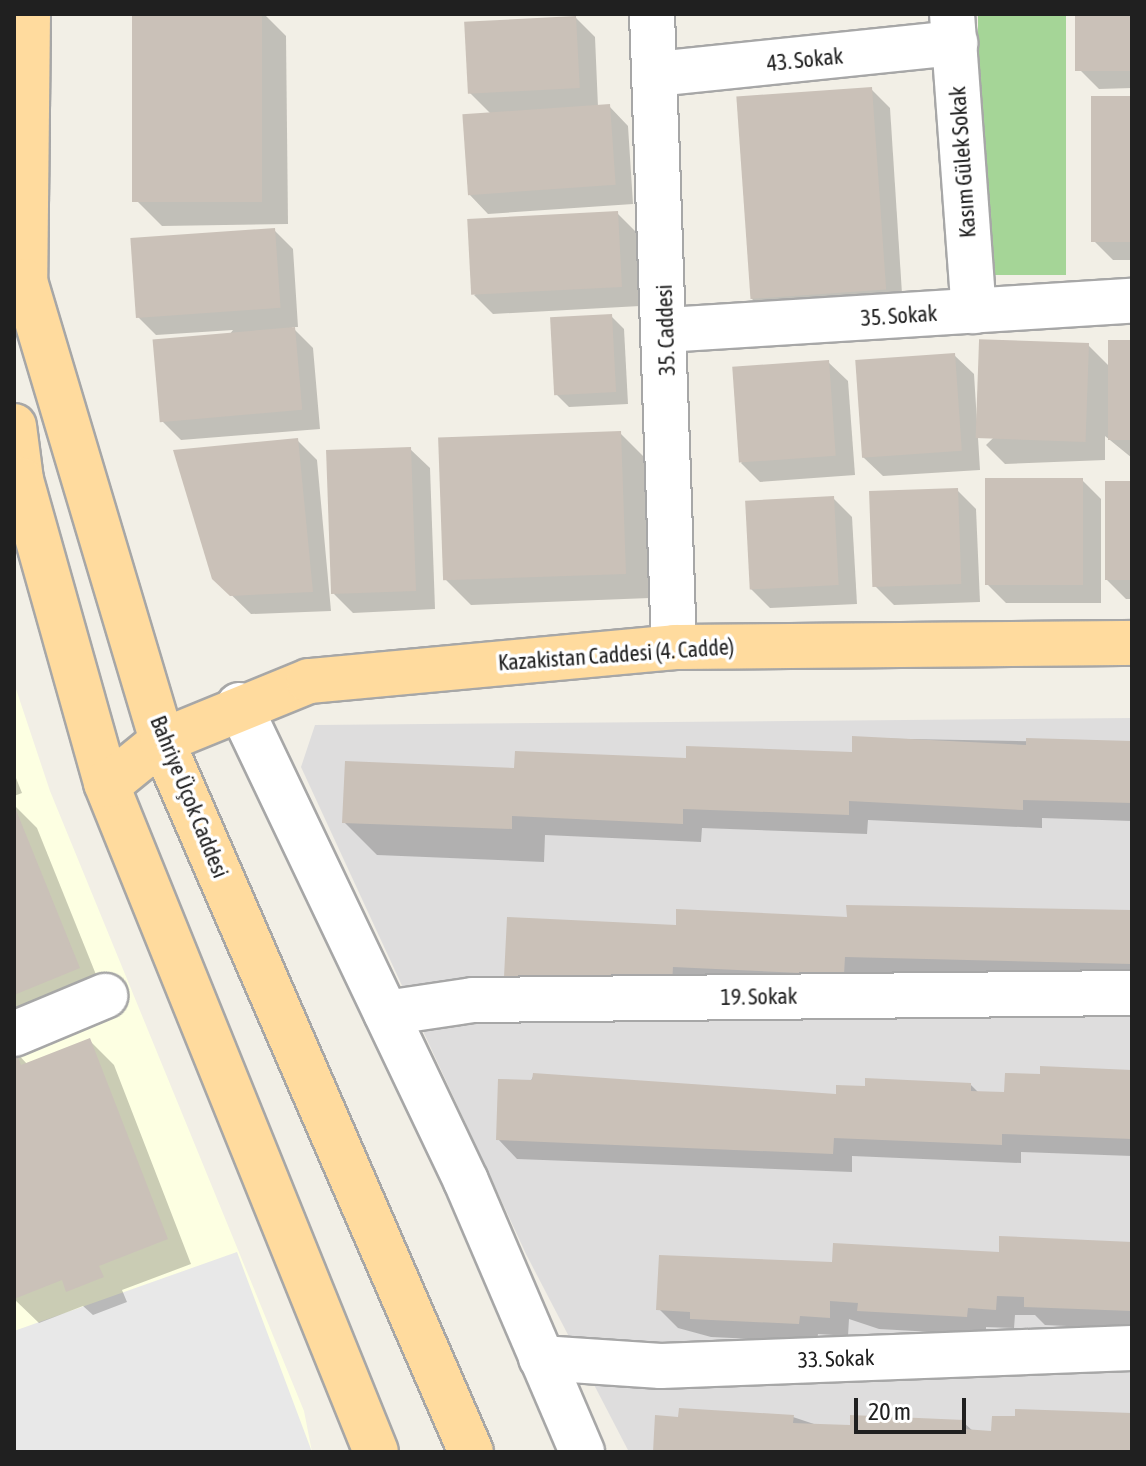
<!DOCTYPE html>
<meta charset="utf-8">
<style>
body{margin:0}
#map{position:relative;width:1146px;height:1466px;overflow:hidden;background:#f2efe6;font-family:"Asap Condensed",sans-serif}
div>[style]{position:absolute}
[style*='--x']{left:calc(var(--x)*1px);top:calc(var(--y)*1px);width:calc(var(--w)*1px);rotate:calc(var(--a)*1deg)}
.residential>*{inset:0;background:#dedddd}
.education>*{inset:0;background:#fdffe2}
.forest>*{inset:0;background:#a5d597;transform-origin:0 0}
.parking>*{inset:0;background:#e8e8e8}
.shadow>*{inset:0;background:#0003}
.building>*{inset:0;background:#cac1b8;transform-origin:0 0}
.roads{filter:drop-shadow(2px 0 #a7a7a7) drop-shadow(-2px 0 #a7a7a7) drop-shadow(0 2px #a7a7a7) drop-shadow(0 -2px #a7a7a7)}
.minor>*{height:44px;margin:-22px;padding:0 22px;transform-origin:22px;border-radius:22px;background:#fff}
.major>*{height:44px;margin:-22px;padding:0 22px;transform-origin:22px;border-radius:22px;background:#ffdb9e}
span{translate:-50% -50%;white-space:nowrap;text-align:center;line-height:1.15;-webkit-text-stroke:7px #fff;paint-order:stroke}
.street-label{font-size:22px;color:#202020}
.frame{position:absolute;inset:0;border:16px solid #202020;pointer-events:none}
.scale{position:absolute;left:854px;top:1398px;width:112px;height:36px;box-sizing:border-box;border:4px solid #202020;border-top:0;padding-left:10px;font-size:24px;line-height:28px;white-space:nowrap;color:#202020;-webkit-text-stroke:6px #fff;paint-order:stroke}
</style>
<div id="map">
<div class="residential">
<i style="clip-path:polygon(1132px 718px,1132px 1452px,629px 1452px,526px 1254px,301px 767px,315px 725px)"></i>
</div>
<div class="education">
<i style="clip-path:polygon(14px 683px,50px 791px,304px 1411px,312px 1452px,14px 1452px)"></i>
</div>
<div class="forest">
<i style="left:978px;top:14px;width:88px;height:261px"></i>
</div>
<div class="parking">
<i style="clip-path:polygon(237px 1252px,312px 1452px,14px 1452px,14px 1331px)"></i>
</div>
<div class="shadow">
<i style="clip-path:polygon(134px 14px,264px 14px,286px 36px,288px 224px,162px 226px,137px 201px)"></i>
<i style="clip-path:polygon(1077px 14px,1132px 14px,1132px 88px,1099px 89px,1080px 70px)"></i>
<i style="clip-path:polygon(576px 18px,595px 37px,598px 107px,609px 106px,628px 126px,633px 204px,488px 214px,469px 194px,491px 114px,469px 92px)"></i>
<i style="clip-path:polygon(871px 89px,890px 108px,903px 309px,770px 317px,751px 298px)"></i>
<i style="clip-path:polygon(1132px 98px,1132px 260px,1113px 260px,1094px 241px)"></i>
<i style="clip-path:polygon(617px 213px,636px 232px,640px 306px,493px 314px,474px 295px)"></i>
<i style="clip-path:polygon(274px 230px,293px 249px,298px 327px,292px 327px,313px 348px,320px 429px,181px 440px,162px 421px,233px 330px,156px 335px,137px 316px)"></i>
<i style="clip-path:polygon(611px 316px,624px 329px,628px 404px,569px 407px,556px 394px)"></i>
<i style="clip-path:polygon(1132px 342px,1132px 458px,1105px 436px,1105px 460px,1005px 464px,986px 445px,1088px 345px,1109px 366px)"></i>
<i style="clip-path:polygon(954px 355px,974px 374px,980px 470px,883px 476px,863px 457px)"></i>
<i style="clip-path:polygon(828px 362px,848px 381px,855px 475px,760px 482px,741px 463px)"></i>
<i style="clip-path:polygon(620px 433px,645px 458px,650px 598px,471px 605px,446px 580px)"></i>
<i style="clip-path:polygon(298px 441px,317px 460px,331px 611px,251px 614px,214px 578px)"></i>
<i style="clip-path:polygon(410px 449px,430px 468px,435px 609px,353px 613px,334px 594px)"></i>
<i style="clip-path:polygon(1082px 480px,1101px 499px,1101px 603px,1006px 603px,987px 584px)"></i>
<i style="clip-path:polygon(1132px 484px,1132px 599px,1126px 599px,1107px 580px)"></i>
<i style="clip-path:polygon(957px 490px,976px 509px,980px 602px,894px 605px,875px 586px)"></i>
<i style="clip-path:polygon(833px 498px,852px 517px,857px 604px,770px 608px,751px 589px)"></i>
<i style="clip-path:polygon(854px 738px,1132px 743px,1132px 821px,1042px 818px,1042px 828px,868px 820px,867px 834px,702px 828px,701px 842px,545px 835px,544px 862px,377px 855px,344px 822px,513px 770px,854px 754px)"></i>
<i style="clip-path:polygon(14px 773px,22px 793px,14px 796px)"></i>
<i style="clip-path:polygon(14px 805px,37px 828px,103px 992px,14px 1029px)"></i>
<i style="clip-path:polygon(1132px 913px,1132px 983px,525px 995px,506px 976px,677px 927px)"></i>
<i style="clip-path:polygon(90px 1041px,114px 1065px,191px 1264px,122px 1290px,127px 1302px,93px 1315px,83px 1306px,39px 1323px,14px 1299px,14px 1050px,28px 1065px)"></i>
<i style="clip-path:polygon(1132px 1072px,1132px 1156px,1021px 1152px,1021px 1163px,852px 1156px,852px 1172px,517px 1159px,498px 1139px,534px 1075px,838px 1096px,970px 1084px,979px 1093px,1006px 1094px)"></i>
<i style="clip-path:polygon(1132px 1244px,1132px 1329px,1045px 1325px,1035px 1315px,1015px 1315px,1014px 1328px,986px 1327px,986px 1335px,879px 1329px,849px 1319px,848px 1336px,818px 1334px,817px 1342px,711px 1337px,678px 1328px,659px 1309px,834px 1264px)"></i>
<i style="clip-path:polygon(793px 1417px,820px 1426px,963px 1422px,974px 1432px,993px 1433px,1132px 1417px,1132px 1452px,655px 1452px)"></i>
</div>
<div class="building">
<i style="left:132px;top:14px;width:130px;height:188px"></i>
<i style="left:1075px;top:14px;width:57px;height:57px"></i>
<i style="left:576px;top:16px;width:72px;height:112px;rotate:87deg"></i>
<i style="left:872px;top:87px;width:203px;height:136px;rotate:86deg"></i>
<i style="left:1091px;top:96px;width:41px;height:146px"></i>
<i style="left:610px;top:104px;width:81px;height:148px;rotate:86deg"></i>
<i style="left:618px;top:211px;width:76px;height:151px;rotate:87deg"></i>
<i style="left:275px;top:228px;width:80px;height:145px;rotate:86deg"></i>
<i style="left:612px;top:314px;width:78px;height:62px;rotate:87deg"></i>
<i style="left:295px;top:327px;width:83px;height:143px;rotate:85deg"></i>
<i style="left:1108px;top:340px;width:24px;height:100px"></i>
<i style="left:1089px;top:343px;width:99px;height:110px;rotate:92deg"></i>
<i style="left:955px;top:353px;width:98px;height:100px;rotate:86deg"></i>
<i style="left:829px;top:360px;width:96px;height:97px;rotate:86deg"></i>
<i style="left:621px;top:431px;width:143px;height:183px;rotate:88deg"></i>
<i style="clip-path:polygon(298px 438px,313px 592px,230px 596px,212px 579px,173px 450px)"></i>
<i style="left:411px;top:447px;width:144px;height:85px;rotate:88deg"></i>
<i style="left:985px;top:478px;width:98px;height:107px"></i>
<i style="left:1132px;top:481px;width:99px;height:27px;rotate:90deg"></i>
<i style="left:958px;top:488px;width:96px;height:89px;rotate:88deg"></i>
<i style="left:834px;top:496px;width:89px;height:89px;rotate:87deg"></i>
<i style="clip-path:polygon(852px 736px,1026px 745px,1026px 738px,1132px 741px,1132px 803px,1023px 800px,1023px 810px,849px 801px,849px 815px,683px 809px,683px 824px,512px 816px,512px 829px,342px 823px,345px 761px,514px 768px,515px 751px,686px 758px,686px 746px,852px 752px)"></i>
<i style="clip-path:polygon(14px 805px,80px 968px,14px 995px)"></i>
<i style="clip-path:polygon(846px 905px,1132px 910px,1132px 964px,845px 957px,844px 975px,673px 967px,672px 985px,504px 977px,507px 917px,676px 925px,676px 909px,847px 917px)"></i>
<i style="clip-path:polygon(90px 1038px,168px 1239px,99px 1266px,104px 1277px,66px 1292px,62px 1280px,14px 1299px,14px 1048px,21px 1065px)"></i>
<i style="clip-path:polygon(1040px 1066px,1132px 1070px,1132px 1139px,1002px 1134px,1002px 1145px,834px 1138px,833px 1154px,496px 1140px,498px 1079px,532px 1080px,533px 1073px,836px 1094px,836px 1085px,865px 1086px,865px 1078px,971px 1083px,971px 1091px,1004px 1092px,1005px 1073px,1040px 1074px)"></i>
<i style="clip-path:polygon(999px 1236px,1132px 1242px,1132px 1311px,1024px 1307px,1024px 1297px,997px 1296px,996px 1310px,968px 1308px,967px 1317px,857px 1311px,858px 1303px,830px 1301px,830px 1318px,800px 1316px,799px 1324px,690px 1319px,690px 1312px,656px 1310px,659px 1255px,832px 1262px,833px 1243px,999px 1252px)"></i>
<i style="clip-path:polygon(679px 1408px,794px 1415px,793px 1423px,820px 1424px,850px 1425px,850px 1415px,964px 1420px,964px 1429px,991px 1431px,992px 1416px,1015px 1416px,1015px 1409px,1132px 1413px,1132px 1452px,653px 1452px,655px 1415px,678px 1417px)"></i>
</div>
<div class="roads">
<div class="minor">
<i style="--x:652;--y:14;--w:633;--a:88.01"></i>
<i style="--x:952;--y:14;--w:298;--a:85.8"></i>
<i style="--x:655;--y:74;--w:302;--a:-5.9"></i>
<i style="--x:666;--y:330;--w:467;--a:-3.6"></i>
<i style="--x:239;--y:705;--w:527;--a:64.5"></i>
<i style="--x:466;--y:1181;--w:295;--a:66.8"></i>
<i style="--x:386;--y:1013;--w:88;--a:-8.5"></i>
<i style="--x:473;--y:1000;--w:659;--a:-0.61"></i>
<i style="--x:14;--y:1034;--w:99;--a:-22.7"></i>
<i style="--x:541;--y:1358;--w:120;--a:3.8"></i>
<i style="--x:661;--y:1366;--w:471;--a:-2.2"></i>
</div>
<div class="major">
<i style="--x:28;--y:14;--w:267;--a:90.6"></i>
<i style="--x:25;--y:281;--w:480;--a:73.4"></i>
<i style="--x:162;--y:741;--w:775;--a:66.51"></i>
<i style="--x:14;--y:426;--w:54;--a:82.6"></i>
<i style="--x:21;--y:480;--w:315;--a:74.3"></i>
<i style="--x:106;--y:783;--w:721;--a:68.02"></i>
<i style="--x:108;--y:785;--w:70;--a:-39.2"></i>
<i style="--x:162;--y:741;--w:159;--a:-22.2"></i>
<i style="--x:309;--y:681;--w:367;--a:-5.3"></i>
<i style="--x:674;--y:647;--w:458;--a:-0.5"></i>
</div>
</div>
<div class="street-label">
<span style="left:805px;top:60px;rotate:-6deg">43. Sokak</span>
<span style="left:963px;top:162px;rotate:-94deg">Kasım Gülek Sokak</span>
<span style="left:899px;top:316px;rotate:-4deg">35. Sokak</span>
<span style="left:666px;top:330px;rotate:-92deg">35. Caddesi</span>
<span style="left:616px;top:655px;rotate:-4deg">Kazakistan Caddesi (4. Cadde)</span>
<span style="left:189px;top:797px;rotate:68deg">Bahriye Üçok Caddesi</span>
<span style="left:759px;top:997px;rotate:-1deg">19. Sokak</span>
<span style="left:836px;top:1359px;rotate:-2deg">33. Sokak</span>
</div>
<div class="frame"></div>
<div class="scale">20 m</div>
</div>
